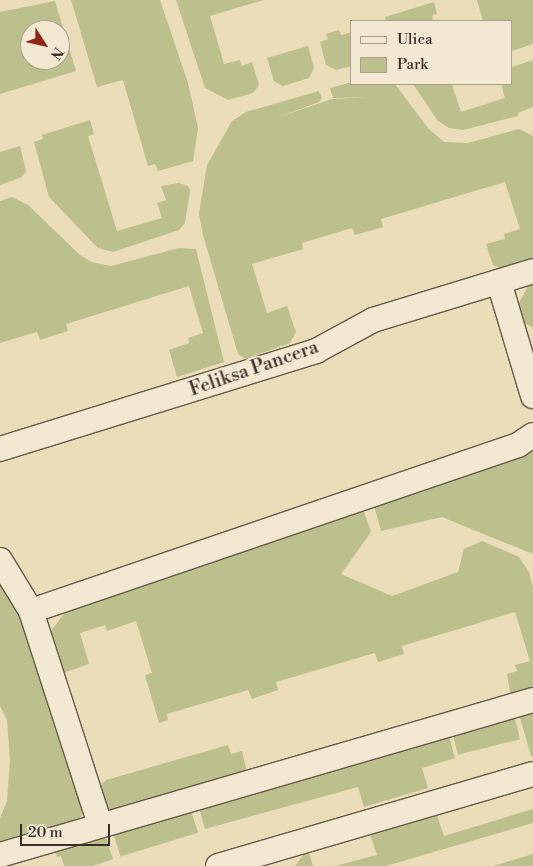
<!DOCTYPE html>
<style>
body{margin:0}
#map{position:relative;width:533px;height:866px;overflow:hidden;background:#ecddb9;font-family:"Libre Bodoni",serif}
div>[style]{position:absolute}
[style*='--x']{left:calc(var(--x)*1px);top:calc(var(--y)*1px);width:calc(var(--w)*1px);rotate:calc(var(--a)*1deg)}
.green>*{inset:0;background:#bbc08c;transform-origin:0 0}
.roads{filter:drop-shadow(1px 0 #665a4c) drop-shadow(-1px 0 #665a4c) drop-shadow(0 1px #665a4c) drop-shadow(0 -1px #665a4c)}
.minor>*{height:24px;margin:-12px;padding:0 12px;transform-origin:12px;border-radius:12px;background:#f3e9d2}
span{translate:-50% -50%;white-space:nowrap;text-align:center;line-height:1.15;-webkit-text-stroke:4px #f3e9d2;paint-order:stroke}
.street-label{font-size:19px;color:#3a2f27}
.legend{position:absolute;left:350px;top:20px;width:162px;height:65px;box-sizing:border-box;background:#f3e9d2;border:1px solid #a99f8e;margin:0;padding:6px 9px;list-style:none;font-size:15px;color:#3a2f27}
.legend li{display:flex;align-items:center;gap:10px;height:25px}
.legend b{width:25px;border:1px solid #a99f8e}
.north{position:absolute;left:20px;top:20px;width:50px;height:50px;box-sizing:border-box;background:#f3e9d2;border:1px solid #a99f8e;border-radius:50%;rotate:125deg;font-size:14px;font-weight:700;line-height:20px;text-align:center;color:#3a2f27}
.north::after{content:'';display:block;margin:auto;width:18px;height:22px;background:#8f2418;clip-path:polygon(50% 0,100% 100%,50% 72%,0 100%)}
.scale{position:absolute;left:20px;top:824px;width:90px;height:22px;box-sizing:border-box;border:2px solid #3a2f27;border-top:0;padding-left:6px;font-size:15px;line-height:18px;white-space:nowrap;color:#3a2f27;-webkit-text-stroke:4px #f3e9d2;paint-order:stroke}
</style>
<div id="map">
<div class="green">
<i style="clip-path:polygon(71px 0,160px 0,188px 83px,198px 128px,193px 161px,158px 171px,155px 164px,148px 166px,123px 80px,97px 87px)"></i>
<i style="clip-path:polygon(176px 0,264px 0,210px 16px,224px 64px,240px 60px,242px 66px,252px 62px,259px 85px,253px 93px,228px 100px,205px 88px)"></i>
<i style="clip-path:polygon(477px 0,533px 0,533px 44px,512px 51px,512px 21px,483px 21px)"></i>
<i style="clip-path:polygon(evenodd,55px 1px,76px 71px,0 94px,0 12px,55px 1px,30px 30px,60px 30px,60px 60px,30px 60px,30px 30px)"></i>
<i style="clip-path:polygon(434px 2px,437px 14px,432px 15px,433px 21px,386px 21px,385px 17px)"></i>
<i style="clip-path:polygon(339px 30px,341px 35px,352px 32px,352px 66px,336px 70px,326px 65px,320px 42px,328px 39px,326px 34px)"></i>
<i style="clip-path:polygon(308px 46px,314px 68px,309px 78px,283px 86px,274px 81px,267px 58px)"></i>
<i style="clip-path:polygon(533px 60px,533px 107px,518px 113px,518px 116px,463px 130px,449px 128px,438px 121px,413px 84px,452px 84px,461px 112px,505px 98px,501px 84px,512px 84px,512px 67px)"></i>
<i style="clip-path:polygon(352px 82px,395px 84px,428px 128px,444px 142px,468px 143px,519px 129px,533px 136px,533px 258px,500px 268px,493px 265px,486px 244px,505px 239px,504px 234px,520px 229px,505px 182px,381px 219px,383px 227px,355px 235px,352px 228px,302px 243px,303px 249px,252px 264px,267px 313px,287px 306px,296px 332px,290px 343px,245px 359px,238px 354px,203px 235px,199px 213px,207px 165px,232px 121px,246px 112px,319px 91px,322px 98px,319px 102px,276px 118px,332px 99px,369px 97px,333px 98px,330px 88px)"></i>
<i style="clip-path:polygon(90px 120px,94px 134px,88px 136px,117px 231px,162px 218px,157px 203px,166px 200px,161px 186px,179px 183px,188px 186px,190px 191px,185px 223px,179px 230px,113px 252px,98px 248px,49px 197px,34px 142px,43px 139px,42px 135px)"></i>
<i style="clip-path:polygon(20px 146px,26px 171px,22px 177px,0 185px,0 152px)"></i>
<i style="clip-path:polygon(12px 197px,28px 205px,80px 255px,92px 262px,111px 266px,179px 248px,196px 249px,224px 362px,177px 377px,169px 350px,189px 343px,188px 338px,203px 333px,189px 286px,66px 324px,68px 331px,40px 340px,37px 332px,0 343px,0 201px)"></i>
<i style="clip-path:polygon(533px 283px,533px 328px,520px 320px,517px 307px,529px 284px)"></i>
<i style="clip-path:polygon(533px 449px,533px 554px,442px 517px,381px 531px,373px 502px)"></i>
<i style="clip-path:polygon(362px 506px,371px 532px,341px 574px,392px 596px,458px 572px,464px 549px,482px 541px,519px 557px,529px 572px,533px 588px,533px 692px,517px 697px,510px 692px,507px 674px,517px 671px,515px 665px,530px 661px,515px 612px,402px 646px,404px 654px,378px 662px,375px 653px,276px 682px,278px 690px,252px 699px,248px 690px,167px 714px,168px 720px,159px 723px,145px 675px,152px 673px,136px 621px,107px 631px,105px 625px,80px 633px,89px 664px,63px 673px,58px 668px,51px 646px,51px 631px,69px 607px)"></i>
<i style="clip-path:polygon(0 578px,20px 609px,84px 806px,80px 820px,0 847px,0 818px,7px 801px,10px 760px,7px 720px,0 706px)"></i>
<i style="clip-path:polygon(533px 710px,533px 756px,531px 756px,519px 714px)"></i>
<i style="left:514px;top:715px;width:25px;height:64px;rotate:76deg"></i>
<i style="clip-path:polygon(448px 733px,455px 758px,422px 768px,428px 788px,364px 807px,358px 787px,205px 829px,198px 805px)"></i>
<i style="clip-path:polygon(228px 745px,231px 754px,242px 751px,247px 772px,116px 812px,104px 806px,99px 787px,106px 780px)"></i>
<i style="left:190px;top:807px;width:27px;height:81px;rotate:73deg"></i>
<i style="clip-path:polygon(533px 809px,533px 823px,386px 866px,335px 866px,377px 855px,370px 834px,437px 815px,444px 836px)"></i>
<i style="clip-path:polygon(104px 831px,113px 859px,93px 866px,64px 866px,61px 856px,57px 857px,54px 846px)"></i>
<i style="clip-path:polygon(309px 853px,313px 866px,295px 866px,304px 854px)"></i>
<i style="clip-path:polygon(533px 854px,533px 866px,493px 866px)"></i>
</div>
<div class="roads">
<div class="minor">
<i style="--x:499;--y:282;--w:119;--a:73.4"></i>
<i style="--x:0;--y:449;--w:331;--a:-17.2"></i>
<i style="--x:316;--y:351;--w:65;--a:-28.5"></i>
<i style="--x:373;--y:320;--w:167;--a:-17"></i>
<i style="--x:0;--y:560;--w:60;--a:58.7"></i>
<i style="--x:31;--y:611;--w:225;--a:72.1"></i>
<i style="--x:31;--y:611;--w:515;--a:-18.82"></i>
<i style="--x:518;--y:445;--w:18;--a:-34"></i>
<i style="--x:0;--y:855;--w:555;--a:-16.21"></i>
<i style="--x:218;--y:866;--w:328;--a:-16.3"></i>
</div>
</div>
<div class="street-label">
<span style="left:254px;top:369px;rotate:-19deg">Feliksa Pancera</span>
</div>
<ul class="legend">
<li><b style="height:6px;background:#f3e9d2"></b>Ulica</li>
<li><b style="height:14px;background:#bbc08c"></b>Park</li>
</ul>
<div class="north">N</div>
<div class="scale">20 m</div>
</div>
